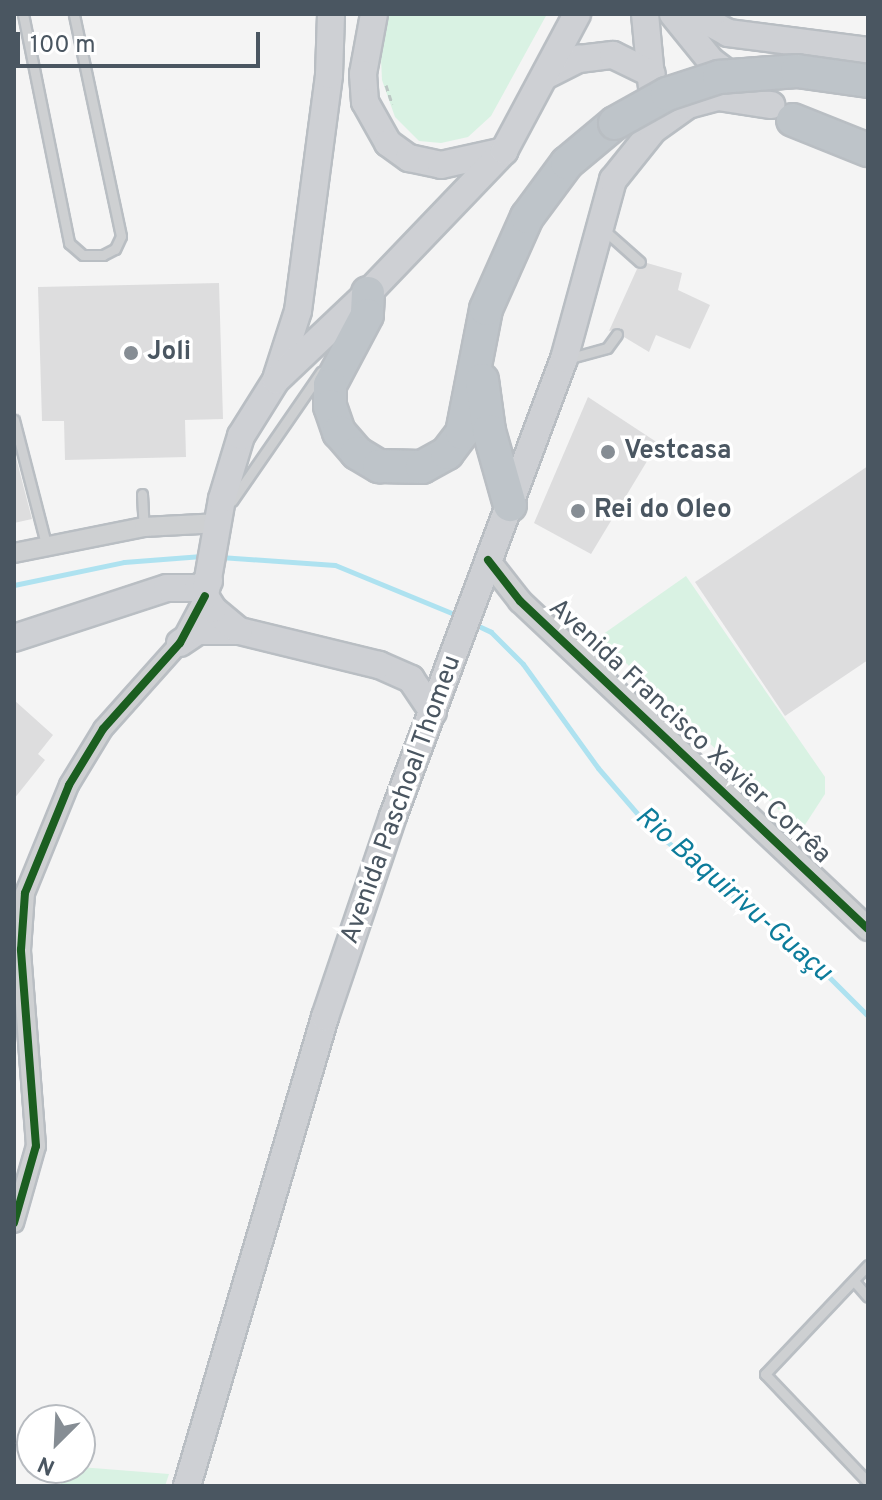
<!DOCTYPE html>
<meta charset="utf-8">
<style>
body{margin:0}
#map{position:relative;width:882px;height:1500px;overflow:hidden;background:#f4f4f4;font-family:Overpass,sans-serif}
div>[style]{position:absolute}
[style*='--x']{left:calc(var(--x)*1px);top:calc(var(--y)*1px);width:calc(var(--w)*1px);rotate:calc(var(--a)*1deg)}
.green>*{inset:0;background:#d9f2e3}
.stream>*{height:5px;margin:-2.5px;padding:0 2.5px;transform-origin:2.5px;border-radius:2.5px;background:#aee2f0}
.building>*{inset:0;background:#ddddde}
.path>*{height:3px;margin-top:-1.5px;transform-origin:0;background:repeating-linear-gradient(90deg,#bcc7c4 0 6px,transparent 0 10px)}
.roads{filter:drop-shadow(2px 0 #b9bec3) drop-shadow(-2px 0 #b9bec3) drop-shadow(0 2px #b9bec3) drop-shadow(0 -2px #b9bec3)}
.service>*{height:9px;margin:-4.5px;padding:0 4.5px;transform-origin:4.5px;border-radius:4.5px;background:#ced0d2}
.minor>*{height:18px;margin:-9px;padding:0 9px;transform-origin:9px;border-radius:9px;background:#ced0d2}
.tertiary>*{height:22px;margin:-11px;padding:0 11px;transform-origin:11px;border-radius:11px;background:#ced0d2}
.secondary>*{height:26px;margin:-13px;padding:0 13px;transform-origin:13px;border-radius:13px;background:#ced0d4}
.motorway>*{height:32px;margin:-16px;padding:0 16px;transform-origin:16px;border-radius:16px;background:#bec4c9}
.bridges{filter:drop-shadow(2px 0 #b9bec3) drop-shadow(-2px 0 #b9bec3) drop-shadow(0 2px #b9bec3) drop-shadow(0 -2px #b9bec3)}
.motorway-bridge>*{height:32px;margin:-16px;padding:0 16px;transform-origin:16px;border-radius:16px;background:#bec4c9}
.cycleway>*{height:8px;margin:-4px;padding:0 4px;transform-origin:4px;border-radius:4px;background:#1b5e20}
.dots>*{width:22px;height:22px;translate:-50% -50%;box-sizing:border-box;border:4px solid #fff;border-radius:50%}
span{translate:-50% -50%;white-space:nowrap;text-align:center;line-height:1.15;-webkit-text-stroke:7px #fff;paint-order:stroke}
.poi-label{font-size:26px;color:#4a5661;font-weight:700}
.left{translate:0 -50%;text-align:left}
.street-label{font-size:26px;color:#4a5661}
.water-label{font-size:28px;color:#0c7c9b;font-style:italic}
.frame{position:absolute;inset:0;border:16px solid #4a5661;pointer-events:none}
.north{position:absolute;left:16px;top:1404px;width:80px;height:80px;box-sizing:border-box;background:#fff;border:2px solid #b7bbc0;border-radius:50%;rotate:204deg;font-size:22px;font-weight:700;line-height:32px;text-align:center;color:#4a5661}
.north::after{content:'';display:block;margin:auto;width:28px;height:36px;background:#868d94;clip-path:polygon(50% 0,100% 100%,50% 72%,0 100%)}
.scale{position:absolute;left:16px;top:32px;width:244px;height:36px;box-sizing:border-box;border:4px solid #4a5661;border-top:0;padding-left:10px;font-size:24px;line-height:28px;white-space:nowrap;color:#4a5661;-webkit-text-stroke:6px #fff;paint-order:stroke}
</style>
<div id="map">
<div class="green">
<i style="clip-path:polygon(388px 14px,547px 14px,491px 116px,468px 137px,441px 143px,419px 141px,395px 117px,382px 80px,380px 37px)"></i>
<i style="clip-path:polygon(686px 576px,825px 777px,825px 794px,801px 831px,599px 637px)"></i>
<i style="clip-path:polygon(61px 1468px,80px 1467px,169px 1474px,165px 1486px,61px 1486px)"></i>
</div>
<div class="stream">
<i style="--x:220;--y:557;--w:115;--a:4"></i>
<i style="--x:335;--y:565;--w:134;--a:22.4"></i>
<i style="--x:14;--y:585;--w:112;--a:-11.8"></i>
<i style="--x:124;--y:562;--w:78;--a:-4.4"></i>
<i style="--x:472;--y:623;--w:21;--a:25"></i>
<i style="--x:491;--y:632;--w:45;--a:45"></i>
<i style="--x:523;--y:664;--w:128;--a:54.2"></i>
<i style="--x:598;--y:768;--w:77;--a:49.2"></i>
<i style="--x:648;--y:826;--w:217;--a:39.4"></i>
<i style="--x:816;--y:964;--w:74;--a:45"></i>
</div>
<div class="building">
<i style="clip-path:polygon(647px 263px,682px 273px,678px 290px,710px 305px,690px 349px,656px 335px,649px 352px,624px 337px,621px 328px,609px 331px,637px 269px)"></i>
<i style="clip-path:polygon(219px 283px,223px 419px,185px 420px,186px 457px,65px 460px,64px 421px,42px 421px,38px 287px)"></i>
<i style="clip-path:polygon(588px 397px,658px 443px,591px 554px,534px 523px)"></i>
<i style="clip-path:polygon(14px 450px,32px 519px,14px 523px)"></i>
<i style="clip-path:polygon(868px 466px,868px 660px,785px 716px,695px 582px)"></i>
<i style="clip-path:polygon(14px 700px,53px 735px,38px 754px,45px 760px,14px 799px)"></i>
</div>
<div class="path">
<i style="--x:386;--y:85;--w:20;--a:72"></i>
</div>
<div class="roads">
<div class="service">
<i style="--x:23;--y:14;--w:234;--a:78.6"></i>
<i style="--x:69;--y:243;--w:18;--a:41"></i>
<i style="--x:83;--y:255;--w:20;--a:0"></i>
<i style="--x:103;--y:255;--w:13;--a:-27"></i>
<i style="--x:115;--y:249;--w:14;--a:-65"></i>
<i style="--x:121;--y:236;--w:227;--a:-102"></i>
<i style="--x:604;--y:230;--w:48;--a:41.6"></i>
<i style="--x:567;--y:359;--w:41;--a:-15.4"></i>
<i style="--x:607;--y:348;--w:17;--a:-54"></i>
<i style="--x:14;--y:420;--w:128;--a:75.5"></i>
<i style="--x:142;--y:494;--w:33;--a:87"></i>
<i style="--x:232;--y:501;--w:157;--a:-55.4"></i>
<i style="--x:868;--y:1265;--w:150;--a:133.4"></i>
<i style="--x:765;--y:1374;--w:149;--a:46.4"></i>
<i style="--x:854;--y:1281;--w:21;--a:49"></i>
</div>
<div class="minor">
<i style="--x:14;--y:553;--w:133;--a:-11.3"></i>
<i style="--x:144;--y:527;--w:76;--a:-3"></i>
<i style="--x:14;--y:1223;--w:80;--a:-74.1"></i>
<i style="--x:36;--y:1146;--w:197;--a:-94.4"></i>
<i style="--x:21;--y:950;--w:57;--a:-86"></i>
<i style="--x:25;--y:893;--w:117;--a:-67.8"></i>
<i style="--x:69;--y:785;--w:66;--a:-58.7"></i>
<i style="--x:103;--y:729;--w:115;--a:-48.2"></i>
<i style="--x:180;--y:643;--w:53;--a:-62"></i>
</div>
<div class="tertiary">
<i style="--x:488;--y:560;--w:52;--a:52"></i>
<i style="--x:520;--y:601;--w:478;--a:43.3"></i>
</div>
<div class="secondary">
<i style="--x:374;--y:14;--w:61;--a:100.4"></i>
<i style="--x:363;--y:74;--w:28;--a:86"></i>
<i style="--x:365;--y:102;--w:47;--a:60.7"></i>
<i style="--x:388;--y:143;--w:26;--a:36"></i>
<i style="--x:409;--y:158;--w:33;--a:12"></i>
<i style="--x:441;--y:165;--w:65;--a:-12.5"></i>
<i style="--x:645;--y:14;--w:105;--a:84.6"></i>
<i style="--x:673;--y:14;--w:60;--a:51"></i>
<i style="--x:711;--y:61;--w:36;--a:37"></i>
<i style="--x:694;--y:14;--w:39;--a:29"></i>
<i style="--x:728;--y:33;--w:141;--a:7.3"></i>
<i style="--x:547;--y:75;--w:36;--a:-27"></i>
<i style="--x:579;--y:59;--w:34;--a:-7"></i>
<i style="--x:613;--y:55;--w:43;--a:26"></i>
<i style="--x:277;--y:376;--w:68;--a:-72.1"></i>
<i style="--x:298;--y:311;--w:238;--a:-82.5"></i>
<i style="--x:329;--y:75;--w:61;--a:-88.1"></i>
<i style="--x:14;--y:638;--w:161;--a:-18.1"></i>
<i style="--x:167;--y:588;--w:31;--a:0"></i>
<i style="--x:198;--y:588;--w:13;--a:-32"></i>
<i style="--x:180;--y:643;--w:22;--a:-34"></i>
<i style="--x:198;--y:631;--w:41;--a:0"></i>
<i style="--x:433;--y:712;--w:40;--a:-124"></i>
<i style="--x:411;--y:679;--w:35;--a:-156"></i>
<i style="--x:379;--y:665;--w:144;--a:-166.3"></i>
<i style="--x:239;--y:631;--w:34;--a:-140"></i>
<i style="--x:213;--y:609;--w:15;--a:-122"></i>
<i style="--x:205;--y:596;--w:98;--a:-80.1"></i>
<i style="--x:222;--y:499;--w:66;--a:-73.2"></i>
<i style="--x:241;--y:436;--w:66;--a:-58"></i>
<i style="--x:276;--y:380;--w:127;--a:-43.4"></i>
<i style="--x:368;--y:293;--w:197;--a:-46.2"></i>
<i style="--x:504;--y:151;--w:155;--a:-61.9"></i>
<i style="--x:187;--y:1486;--w:489;--a:-73.6"></i>
<i style="--x:325;--y:1017;--w:212;--a:-71.3"></i>
<i style="--x:393;--y:816;--w:488;--a:-69.5"></i>
<i style="--x:564;--y:359;--w:186;--a:-74.7"></i>
<i style="--x:613;--y:180;--w:64;--a:-51.3"></i>
<i style="--x:653;--y:130;--w:43;--a:-35.5"></i>
<i style="--x:688;--y:105;--w:31;--a:-15"></i>
<i style="--x:718;--y:97;--w:54;--a:8.6"></i>
</div>
<div class="motorway">
<i style="--x:793;--y:120;--w:81;--a:21.8"></i>
<i style="--x:368;--y:293;--w:22;--a:93"></i>
<i style="--x:367;--y:315;--w:79;--a:117.9"></i>
<i style="--x:330;--y:385;--w:21;--a:90"></i>
<i style="--x:330;--y:406;--w:28;--a:71"></i>
<i style="--x:339;--y:432;--w:28;--a:49"></i>
<i style="--x:357;--y:453;--w:26;--a:31"></i>
<i style="--x:379;--y:466;--w:43;--a:1.3"></i>
<i style="--x:422;--y:467;--w:29;--a:-29"></i>
<i style="--x:447;--y:453;--w:25;--a:-53"></i>
<i style="--x:462;--y:433;--w:126;--a:-79"></i>
<i style="--x:486;--y:309;--w:101;--a:-66"></i>
<i style="--x:527;--y:217;--w:67;--a:-53.5"></i>
<i style="--x:567;--y:163;--w:62;--a:-39.8"></i>
<i style="--x:482;--y:380;--w:51;--a:82.2"></i>
<i style="--x:489;--y:431;--w:77;--a:74.2"></i>
</div>
</div>
<div class="bridges">
<div class="motorway-bridge">
<i style="--x:615;--y:123;--w:60;--a:-29.1"></i>
<i style="--x:667;--y:94;--w:55;--a:-18.1"></i>
<i style="--x:719;--y:77;--w:78;--a:-4.4"></i>
<i style="--x:797;--y:71;--w:72;--a:8"></i>
</div>
</div>
<div class="cycleway">
<i style="--x:488;--y:560;--w:52;--a:52"></i>
<i style="--x:520;--y:601;--w:478;--a:43.3"></i>
<i style="--x:14;--y:1223;--w:80;--a:-74.1"></i>
<i style="--x:36;--y:1146;--w:197;--a:-94.4"></i>
<i style="--x:21;--y:950;--w:57;--a:-86"></i>
<i style="--x:25;--y:893;--w:117;--a:-67.8"></i>
<i style="--x:69;--y:785;--w:66;--a:-58.7"></i>
<i style="--x:103;--y:729;--w:115;--a:-48.2"></i>
<i style="--x:180;--y:643;--w:53;--a:-62"></i>
</div>
<div class="dots">
<i style="left:131px;top:353px;background:#868d94"></i>
<i style="left:608px;top:452px;background:#868d94"></i>
<i style="left:578px;top:511px;background:#868d94"></i>
</div>
<div class="poi-label">
<span class="left" style="left:147px;top:353px">Joli</span>
<span class="left" style="left:624px;top:452px">Vestcasa</span>
<span class="left" style="left:594px;top:511px">Rei do Oleo</span>
</div>
<div class="street-label">
<span style="left:689px;top:732px;rotate:43deg">Avenida Francisco Xavier Corrêa</span>
<span style="left:402px;top:800px;rotate:-70deg">Avenida Paschoal Thomeu</span>
</div>
<div class="water-label">
<span style="left:733px;top:895px;rotate:41deg">Rio Baquirivu-Guaçu</span>
</div>
<div class="frame"></div>
<div class="north">N</div>
<div class="scale">100 m</div>
</div>
